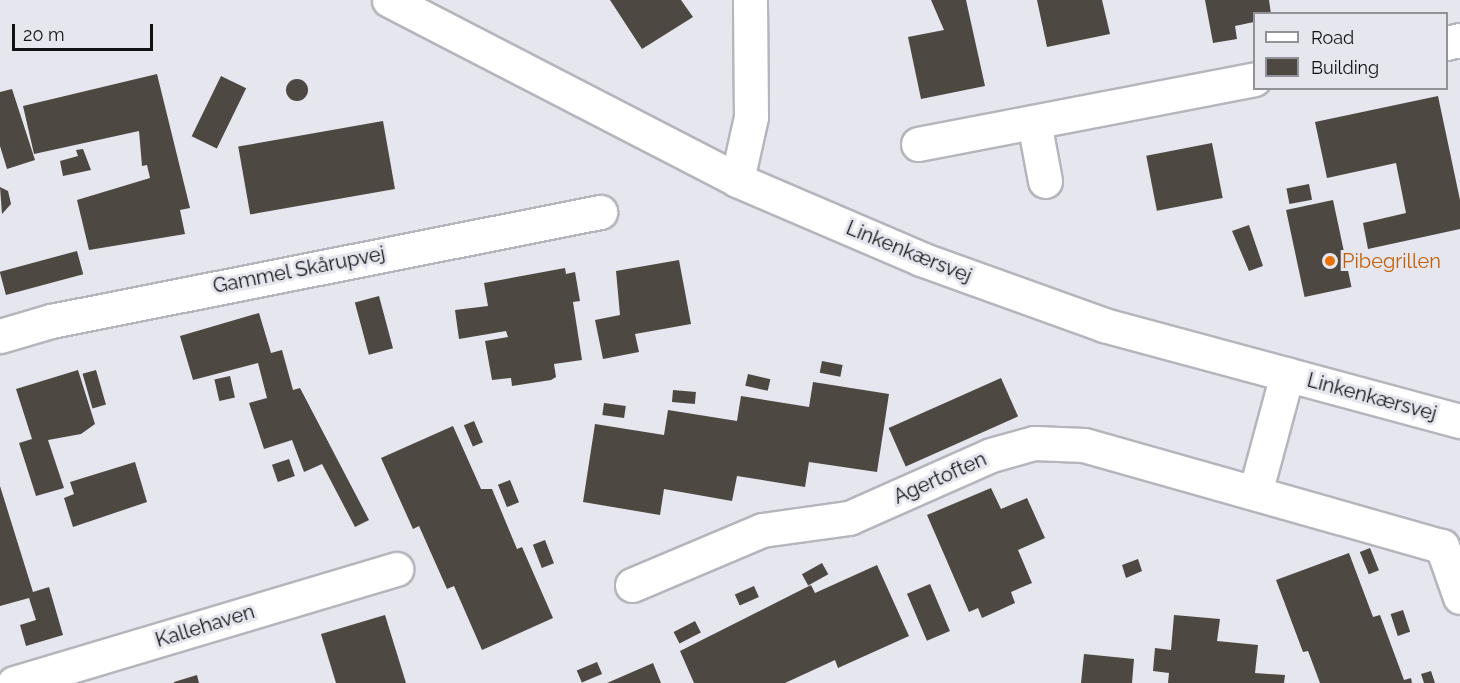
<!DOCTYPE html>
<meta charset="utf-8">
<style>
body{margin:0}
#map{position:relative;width:1460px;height:683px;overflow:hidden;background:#e5e6ee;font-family:Raleway,sans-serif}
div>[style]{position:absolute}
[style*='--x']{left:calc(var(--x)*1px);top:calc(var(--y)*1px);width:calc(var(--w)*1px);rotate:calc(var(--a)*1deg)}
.building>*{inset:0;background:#4d4842;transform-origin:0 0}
.round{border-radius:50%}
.roads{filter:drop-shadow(2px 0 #b5b5bd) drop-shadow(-2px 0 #b5b5bd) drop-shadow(0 2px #b5b5bd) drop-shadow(0 -2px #b5b5bd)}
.minor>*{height:33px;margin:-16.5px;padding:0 16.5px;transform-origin:16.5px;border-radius:16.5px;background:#fff}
.tertiary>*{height:33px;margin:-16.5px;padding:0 16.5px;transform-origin:16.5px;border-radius:16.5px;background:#fff}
.dots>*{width:16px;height:16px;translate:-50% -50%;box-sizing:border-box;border:3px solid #e5e6ee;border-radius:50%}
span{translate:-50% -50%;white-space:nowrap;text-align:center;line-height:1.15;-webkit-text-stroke:6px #e5e6ee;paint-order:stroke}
.street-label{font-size:20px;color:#121215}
.food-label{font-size:20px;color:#c56008}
.left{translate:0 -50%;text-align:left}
.legend{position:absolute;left:1253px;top:12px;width:195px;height:78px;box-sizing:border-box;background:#e5e6ee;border:2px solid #919197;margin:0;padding:8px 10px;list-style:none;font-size:18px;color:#121215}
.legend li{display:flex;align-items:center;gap:12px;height:30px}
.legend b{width:30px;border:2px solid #919197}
.scale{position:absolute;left:12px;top:24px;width:141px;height:27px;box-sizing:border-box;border:3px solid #121215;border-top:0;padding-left:8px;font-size:18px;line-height:21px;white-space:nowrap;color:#121215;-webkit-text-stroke:4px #e5e6ee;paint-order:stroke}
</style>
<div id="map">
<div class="building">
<i style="clip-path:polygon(610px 0,681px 0,693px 17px,642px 49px)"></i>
<i style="clip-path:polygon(931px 0,966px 0,985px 86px,921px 99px,908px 37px,944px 30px)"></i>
<i style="clip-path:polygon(1037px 0,1102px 0,1110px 34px,1047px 47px)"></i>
<i style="clip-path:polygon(1205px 0,1269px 0,1271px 14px,1254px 14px,1254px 22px,1235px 26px,1237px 39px,1213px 43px)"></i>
<i style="clip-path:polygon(157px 74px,190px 208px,180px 210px,185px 234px,89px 250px,77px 200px,150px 178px,147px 165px,142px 166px,139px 131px,34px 154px,23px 106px)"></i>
<i style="left:221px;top:76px;width:28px;height:67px;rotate:26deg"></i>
<i class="round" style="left:286px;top:79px;width:22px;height:22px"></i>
<i style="clip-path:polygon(12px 89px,35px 160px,7px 169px,0 146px,0 92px)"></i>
<i style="clip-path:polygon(1438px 96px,1460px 200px,1460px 229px,1368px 249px,1363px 223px,1406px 213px,1396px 163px,1327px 178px,1315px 122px)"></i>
<i style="left:383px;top:121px;width:69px;height:147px;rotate:80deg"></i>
<i style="left:1212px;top:143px;width:56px;height:67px;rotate:79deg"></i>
<i style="clip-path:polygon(83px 149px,91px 170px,63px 176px,60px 161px,78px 156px,76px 150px)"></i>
<i style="left:1309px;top:184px;width:16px;height:23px;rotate:79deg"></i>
<i style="clip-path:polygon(0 187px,8px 191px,11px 204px,2px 214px)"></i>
<i style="left:1333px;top:200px;width:89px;height:48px;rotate:78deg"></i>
<i style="clip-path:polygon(1249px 225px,1263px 266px,1249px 271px,1232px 231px)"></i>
<i style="left:77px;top:251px;width:24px;height:80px;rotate:75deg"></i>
<i style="clip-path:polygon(679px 260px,691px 324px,635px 334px,639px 352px,603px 359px,595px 320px,620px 315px,616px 271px)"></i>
<i style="clip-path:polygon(565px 268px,566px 274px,575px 272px,580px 301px,573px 302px,582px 360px,554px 364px,556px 377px,551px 380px,512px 386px,511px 378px,492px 380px,485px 341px,508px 337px,506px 331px,459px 339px,455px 310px,488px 306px,484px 283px)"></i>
<i style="left:379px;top:296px;width:54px;height:25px;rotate:75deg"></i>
<i style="clip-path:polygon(259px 313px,271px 353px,282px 350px,293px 390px,300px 388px,369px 520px,355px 527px,322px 464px,304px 472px,292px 440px,264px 449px,249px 403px,267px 398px,258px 363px,193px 380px,180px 336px)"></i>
<i style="left:822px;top:361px;width:21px;height:12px;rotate:11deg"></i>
<i style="clip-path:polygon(78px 370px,95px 424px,81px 434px,48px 440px,64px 488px,36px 496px,19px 443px,32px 439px,16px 389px)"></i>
<i style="left:96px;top:370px;width:36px;height:14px;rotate:74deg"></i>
<i style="left:748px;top:374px;width:23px;height:12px;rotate:13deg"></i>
<i style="left:230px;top:376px;width:22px;height:16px;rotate:77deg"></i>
<i style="left:1001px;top:378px;width:42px;height:123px;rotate:66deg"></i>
<i style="clip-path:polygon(813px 382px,889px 394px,877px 472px,809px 462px,805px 487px,737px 476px,732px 501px,664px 489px,660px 515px,583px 502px,595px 424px,664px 435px,668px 410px,737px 421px,741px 396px,809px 407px)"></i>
<i style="left:673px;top:390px;width:23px;height:12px;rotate:5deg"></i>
<i style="left:604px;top:403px;width:22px;height:12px;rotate:8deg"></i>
<i style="left:474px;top:421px;width:23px;height:11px;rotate:67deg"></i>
<i style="clip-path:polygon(453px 426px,481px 489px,492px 489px,517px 549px,522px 547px,553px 618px,482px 650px,454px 586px,447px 589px,419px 526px,413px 529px,381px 458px)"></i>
<i style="left:289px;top:459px;width:18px;height:18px;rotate:71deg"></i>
<i style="clip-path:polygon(135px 462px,147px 502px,73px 527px,64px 498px,74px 494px,70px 482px)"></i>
<i style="left:510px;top:480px;width:24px;height:13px;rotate:68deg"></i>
<i style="clip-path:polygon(0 486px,33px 592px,49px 587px,63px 635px,26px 646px,20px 625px,36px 620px,29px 598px,0 606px)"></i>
<i style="clip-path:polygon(991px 488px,1001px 509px,1027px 498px,1045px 538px,1018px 550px,1032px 583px,1011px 592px,1015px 603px,982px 618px,978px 608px,969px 612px,927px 515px)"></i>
<i style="left:545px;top:540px;width:25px;height:13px;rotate:69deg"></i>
<i style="left:1370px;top:548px;width:24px;height:11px;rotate:68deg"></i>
<i style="clip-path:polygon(1349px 553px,1373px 617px,1380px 615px,1404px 680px,1411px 678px,1412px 683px,1320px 683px,1308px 651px,1303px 652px,1276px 580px)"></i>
<i style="clip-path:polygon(1138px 559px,1142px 571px,1126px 578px,1122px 565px)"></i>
<i style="left:822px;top:563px;width:13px;height:23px;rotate:61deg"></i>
<i style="clip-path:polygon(877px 565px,909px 636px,838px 668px,835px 660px,785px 683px,694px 683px,680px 651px,811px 585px,815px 593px)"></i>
<i style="left:930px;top:584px;width:51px;height:25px;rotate:67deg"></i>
<i style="left:754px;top:586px;width:12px;height:21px;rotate:66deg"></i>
<i style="left:1403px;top:610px;width:23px;height:13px;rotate:72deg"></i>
<i style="clip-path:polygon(385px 615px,406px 683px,336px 683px,321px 634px)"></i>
<i style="clip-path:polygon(1174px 615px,1220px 619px,1217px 641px,1258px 645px,1255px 673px,1285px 675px,1284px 683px,1168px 683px,1169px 673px,1153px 671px,1155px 648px,1171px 650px)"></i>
<i style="left:695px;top:621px;width:13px;height:24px;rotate:63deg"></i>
<i style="clip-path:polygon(1084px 654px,1134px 659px,1132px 683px,1081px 683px)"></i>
<i style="left:597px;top:662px;width:13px;height:22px;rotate:67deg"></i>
<i style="clip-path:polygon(653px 663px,661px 683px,607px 683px)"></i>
<i style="clip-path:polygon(1431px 671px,1435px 683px,1424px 683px,1421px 674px)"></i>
<i style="clip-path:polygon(197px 675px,199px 683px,174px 683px,174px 682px)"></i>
</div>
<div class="roads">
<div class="minor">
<i style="--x:1446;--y:43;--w:14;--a:-12"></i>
<i style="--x:1034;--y:122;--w:60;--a:79.4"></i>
<i style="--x:918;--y:144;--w:342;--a:-10.9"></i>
<i style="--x:737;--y:180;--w:65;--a:-77.5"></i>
<i style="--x:751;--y:117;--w:117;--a:-90.5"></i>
<i style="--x:0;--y:336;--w:53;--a:-16.4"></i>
<i style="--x:51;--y:321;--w:560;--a:-11.23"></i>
<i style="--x:1255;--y:493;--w:123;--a:-74.9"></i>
<i style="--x:632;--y:585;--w:141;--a:-22.9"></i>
<i style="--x:762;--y:530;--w:88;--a:-7.9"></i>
<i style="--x:849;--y:518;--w:155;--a:-23.9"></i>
<i style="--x:991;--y:455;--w:45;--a:-15.6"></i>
<i style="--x:1034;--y:443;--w:50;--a:2.3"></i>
<i style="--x:1084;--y:445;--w:372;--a:15.8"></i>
<i style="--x:1442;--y:546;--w:54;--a:70.6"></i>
<i style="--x:14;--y:683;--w:399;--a:-16.6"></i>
</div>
<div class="tertiary">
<i style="--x:389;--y:0;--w:392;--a:27.3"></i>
<i style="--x:737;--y:180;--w:200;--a:23.2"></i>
<i style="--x:921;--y:259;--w:195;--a:19.8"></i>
<i style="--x:1104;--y:325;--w:369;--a:15.1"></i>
</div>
</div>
<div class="dots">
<i style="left:1330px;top:261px;background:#e8710a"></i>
</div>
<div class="street-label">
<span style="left:909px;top:252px;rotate:22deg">Linkenkærsvej</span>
<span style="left:299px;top:270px;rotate:-11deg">Gammel Skårupvej</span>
<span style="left:1372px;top:397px;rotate:15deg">Linkenkærsvej</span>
<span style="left:940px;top:478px;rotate:-24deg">Agertoften</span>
<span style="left:205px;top:626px;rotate:-17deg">Kallehaven</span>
</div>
<div class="food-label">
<span class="left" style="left:1342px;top:261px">Pibegrillen</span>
</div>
<ul class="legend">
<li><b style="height:8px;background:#fff"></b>Road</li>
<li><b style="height:16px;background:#4d4842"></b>Building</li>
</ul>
<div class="scale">20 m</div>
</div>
